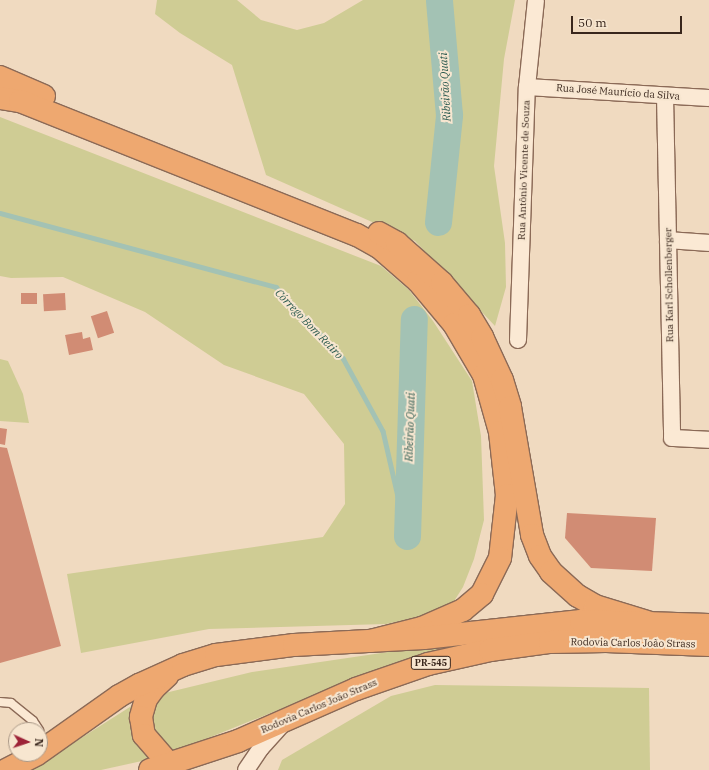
<!DOCTYPE html>
<meta charset="utf-8">
<style>
body{margin:0}
#map{position:relative;width:709px;height:770px;overflow:hidden;background:#f0dac0;font-family:"IBM Plex Serif",serif}
div>[style]{position:absolute}
[style*='--x']{left:calc(var(--x)*1px);top:calc(var(--y)*1px);width:calc(var(--w)*1px);rotate:calc(var(--a)*1deg)}
.green>*{inset:0;background:#cfcc94}
.stream>*{height:4.5px;margin:-2.25px;padding:0 2.25px;transform-origin:2.25px;border-radius:2.25px;background:#a3c2b4}
.river>*{height:27px;margin:-13.5px;padding:0 13.5px;transform-origin:13.5px;border-radius:13.5px;background:#a3c2b4}
.building>*{inset:0;background:#d18c74;transform-origin:0 0}
.roads{filter:drop-shadow(1px 0 #8b6a57) drop-shadow(-1px 0 #8b6a57) drop-shadow(0 1px #8b6a57) drop-shadow(0 -1px #8b6a57)}
.service>*{height:8px;margin:-4px;padding:0 4px;transform-origin:4px;border-radius:4px;background:#fbe9d4}
.minor>*{height:16px;margin:-8px;padding:0 8px;transform-origin:8px;border-radius:8px;background:#fbe9d4}
.trunk>*{height:22px;margin:-11px;padding:0 11px;transform-origin:11px;border-radius:11px;background:#eea870}
span{translate:-50% -50%;white-space:nowrap;text-align:center;line-height:1.15;-webkit-text-stroke:4px #f7e6d0;paint-order:stroke}
.shield-label span{padding:1px 3px;background:#f7e6d0;border:1px solid;border-radius:3px;-webkit-text-stroke-width:0}
.shield-label{font-size:9px;color:#39261c;font-weight:700}
.street-label{font-size:10px;color:#39261c}
.water-label{font-size:11px;color:#2b5a4f;font-style:italic}
.north{position:absolute;left:8px;top:722px;width:40px;height:40px;box-sizing:border-box;background:#f7e6d0;border:1px solid #ab9988;border-radius:50%;rotate:93deg;font-size:11px;font-weight:700;line-height:16px;text-align:center;color:#39261c}
.north::after{content:'';display:block;margin:auto;width:14px;height:18px;background:#9d2338;clip-path:polygon(50% 0,100% 100%,50% 72%,0 100%)}
.scale{position:absolute;left:571px;top:16px;width:111px;height:18px;box-sizing:border-box;border:2px solid #39261c;border-top:0;padding-left:5px;font-size:12px;line-height:14px;white-space:nowrap;color:#39261c;-webkit-text-stroke:3px #f7e6d0;paint-order:stroke}
</style>
<div id="map">
<div class="green">
<i style="clip-path:polygon(157px 0,237px 0,261px 20px,297px 30px,324px 23px,363px 0,515px 0,504px 59px,494px 166px,505px 243px,506px 287px,495px 326px,415px 241px,266px 175px,232px 65px,180px 33px,155px 14px)"></i>
<i style="clip-path:polygon(0 117px,381px 266px,409px 290px,433px 321px,472px 381px,481px 436px,484px 520px,474px 559px,463px 587px,451px 606px,434px 614px,386px 624px,209px 629px,81px 653px,67px 574px,323px 537px,345px 504px,344px 444px,304px 394px,224px 365px,145px 312px,63px 277px,11px 278px,0 276px)"></i>
<i style="clip-path:polygon(0 359px,8px 361px,23px 394px,29px 423px,0 421px)"></i>
<i style="clip-path:polygon(463px 641px,465px 650px,370px 678px,298px 702px,181px 749px,169px 750px,153px 732px,150px 716px,158px 699px,165px 693px,252px 672px)"></i>
<i style="clip-path:polygon(435px 685px,649px 688px,650px 770px,278px 770px,282px 760px,391px 696px)"></i>
<i style="clip-path:polygon(133px 705px,134px 734px,142px 750px,151px 759px,101px 770px,31px 770px)"></i>
</div>
<div class="stream">
<i style="--x:0;--y:213;--w:286;--a:15"></i>
<i style="--x:276;--y:287;--w:98;--a:46.7"></i>
<i style="--x:343;--y:358;--w:83;--a:61.3"></i>
<i style="--x:383;--y:431;--w:108;--a:77.1"></i>
</div>
<div class="river">
<i style="--x:438;--y:222;--w:108;--a:-84.1"></i>
<i style="--x:449;--y:115;--w:115;--a:-95"></i>
<i style="--x:407;--y:536;--w:217;--a:-88.2"></i>
</div>
<div class="building">
<i style="left:37px;top:293px;width:11px;height:16px;rotate:90deg"></i>
<i style="left:65px;top:293px;width:17px;height:22px;rotate:87deg"></i>
<i style="left:107px;top:311px;width:23px;height:17px;rotate:72deg"></i>
<i style="clip-path:polygon(82px 332px,83px 339px,90px 337px,93px 350px,69px 355px,65px 335px)"></i>
<i style="clip-path:polygon(0 428px,7px 429px,5px 445px,0 444px)"></i>
<i style="clip-path:polygon(0 447px,7px 448px,61px 646px,0 663px)"></i>
<i style="clip-path:polygon(567px 513px,656px 518px,652px 571px,591px 568px,565px 538px)"></i>
</div>
<div class="roads">
<div class="service">
<i style="--x:0;--y:702;--w:11;--a:5"></i>
<i style="--x:11;--y:703;--w:28;--a:39"></i>
<i style="--x:33;--y:721;--w:11;--a:56"></i>
</div>
<div class="minor">
<i style="--x:527;--y:87;--w:182;--a:3.5"></i>
<i style="--x:665;--y:96;--w:342;--a:88.8"></i>
<i style="--x:672;--y:438;--w:37;--a:3"></i>
<i style="--x:668;--y:240;--w:41;--a:4.2"></i>
<i style="--x:518;--y:340;--w:253;--a:-88"></i>
<i style="--x:527;--y:87;--w:87;--a:-84.1"></i>
<i style="--x:246;--y:770;--w:27;--a:-56"></i>
<i style="--x:261;--y:748;--w:31;--a:-48"></i>
</div>
<div class="trunk">
<i style="--x:0;--y:77;--w:48;--a:23.4"></i>
<i style="--x:0;--y:98;--w:20;--a:9"></i>
<i style="--x:20;--y:101;--w:363;--a:21.7"></i>
<i style="--x:357;--y:235;--w:25;--a:29"></i>
<i style="--x:379;--y:247;--w:52;--a:41.1"></i>
<i style="--x:418;--y:281;--w:56;--a:50.1"></i>
<i style="--x:454;--y:324;--w:59;--a:59.5"></i>
<i style="--x:484;--y:375;--w:59;--a:74.3"></i>
<i style="--x:500;--y:432;--w:63;--a:83.7"></i>
<i style="--x:507;--y:495;--w:63;--a:96.3"></i>
<i style="--x:500;--y:558;--w:40;--a:116.6"></i>
<i style="--x:482;--y:594;--w:25;--a:140"></i>
<i style="--x:463;--y:610;--w:45;--a:156.3"></i>
<i style="--x:422;--y:628;--w:54;--a:166"></i>
<i style="--x:379;--y:233;--w:21;--a:29"></i>
<i style="--x:397;--y:243;--w:60;--a:41.6"></i>
<i style="--x:442;--y:283;--w:42;--a:49.8"></i>
<i style="--x:469;--y:315;--w:26;--a:59"></i>
<i style="--x:482;--y:337;--w:47;--a:65.1"></i>
<i style="--x:502;--y:380;--w:28;--a:73"></i>
<i style="--x:510;--y:407;--w:130;--a:80.2"></i>
<i style="--x:532;--y:535;--w:22;--a:69"></i>
<i style="--x:540;--y:556;--w:19;--a:55"></i>
<i style="--x:551;--y:572;--w:36;--a:42"></i>
<i style="--x:578;--y:596;--w:20;--a:30"></i>
<i style="--x:595;--y:606;--w:54;--a:17.1"></i>
<i style="--x:167;--y:676;--w:18;--a:137"></i>
<i style="--x:154;--y:688;--w:14;--a:126"></i>
<i style="--x:146;--y:699;--w:19;--a:106"></i>
<i style="--x:141;--y:717;--w:18;--a:81"></i>
<i style="--x:144;--y:735;--w:40;--a:49"></i>
<i style="--x:40;--y:752;--w:97;--a:-35.3"></i>
<i style="--x:119;--y:696;--w:23;--a:-29"></i>
<i style="--x:139;--y:685;--w:48;--a:-24.4"></i>
<i style="--x:183;--y:665;--w:34;--a:-17"></i>
<i style="--x:216;--y:655;--w:79;--a:-7.3"></i>
<i style="--x:294;--y:645;--w:130;--a:-3.1"></i>
<i style="--x:424;--y:638;--w:158;--a:-6.2"></i>
<i style="--x:581;--y:621;--w:128;--a:1.8"></i>
<i style="--x:6;--y:770;--w:35;--a:-27"></i>
<i style="--x:150;--y:770;--w:93;--a:-18.2"></i>
<i style="--x:238;--y:741;--w:129;--a:-23.8"></i>
<i style="--x:356;--y:689;--w:76;--a:-19.1"></i>
<i style="--x:428;--y:664;--w:64;--a:-12.7"></i>
<i style="--x:490;--y:650;--w:61;--a:-7.6"></i>
<i style="--x:550;--y:642;--w:56;--a:-1"></i>
<i style="--x:606;--y:641;--w:103;--a:2.2"></i>
</div>
</div>
<div class="shield-label">
<span style="left:431px;top:663px">PR-545</span>
</div>
<div class="street-label">
<span style="left:618px;top:92px;rotate:4deg">Rua José Maurício da Silva</span>
<span style="left:524px;top:170px;rotate:-88deg">Rua Antônio Vicente de Souza</span>
<span style="left:669px;top:285px;rotate:-91deg">Rua Karl Schollenberger</span>
<span style="left:633px;top:643px;rotate:1deg">Rodovia Carlos João Strass</span>
<span style="left:319px;top:706px;rotate:-23deg">Rodovia Carlos João Strass</span>
</div>
<div class="water-label">
<span style="left:445px;top:87px;rotate:-93deg">Ribeirão Quati</span>
<span style="left:309px;top:324px;rotate:46deg">Córrego Bom Retiro</span>
<span style="left:410px;top:427px;rotate:-88deg">Ribeirão Quati</span>
</div>
<div class="north">N</div>
<div class="scale">50 m</div>
</div>
